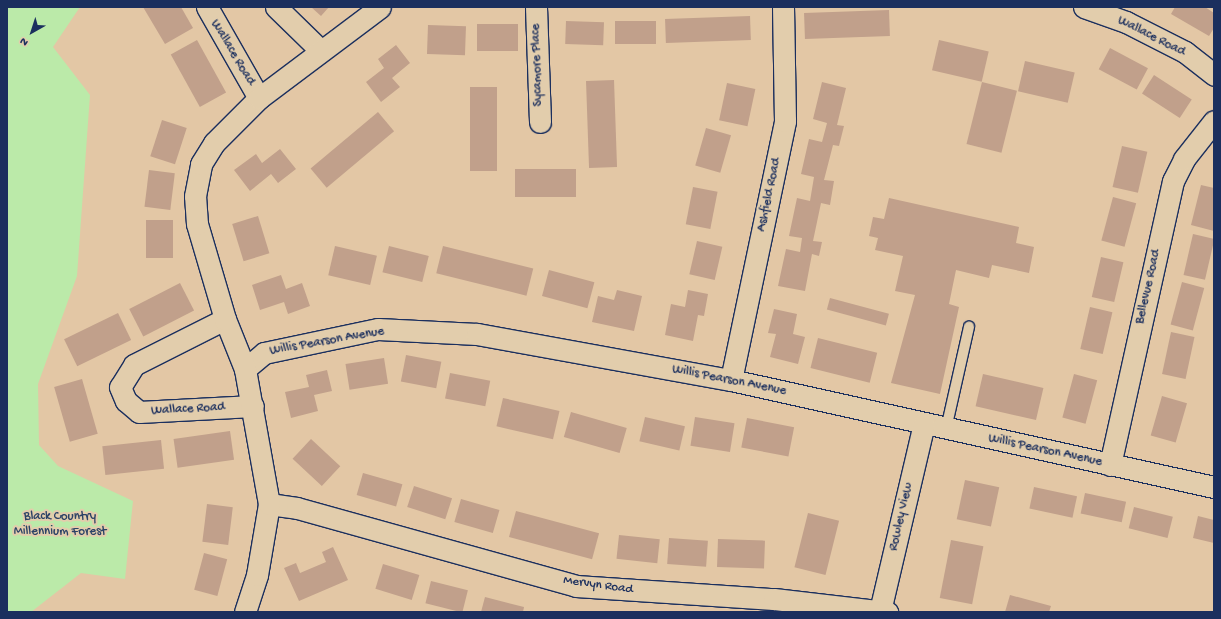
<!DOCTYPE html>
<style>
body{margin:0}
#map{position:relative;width:1221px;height:619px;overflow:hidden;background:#e3c7a5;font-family:"Gochi Hand",sans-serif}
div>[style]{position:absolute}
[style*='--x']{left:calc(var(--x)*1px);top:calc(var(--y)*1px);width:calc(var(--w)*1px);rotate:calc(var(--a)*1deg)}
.green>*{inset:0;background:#bbeaa9}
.building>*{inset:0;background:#c1a08b;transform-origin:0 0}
.roads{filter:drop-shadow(1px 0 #1b2f5e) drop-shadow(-1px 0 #1b2f5e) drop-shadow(0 1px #1b2f5e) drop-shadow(0 -1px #1b2f5e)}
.lane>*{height:10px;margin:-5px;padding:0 5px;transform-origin:5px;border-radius:5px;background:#e2cdac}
.street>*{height:21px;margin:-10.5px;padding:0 10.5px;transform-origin:10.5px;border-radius:10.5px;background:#e2cdac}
span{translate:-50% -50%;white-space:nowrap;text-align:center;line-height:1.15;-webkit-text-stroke:4px #e2cdac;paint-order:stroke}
.street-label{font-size:13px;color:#1b2f5e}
.park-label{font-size:13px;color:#2b4266}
.frame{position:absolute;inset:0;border:8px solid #1b2f5e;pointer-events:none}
.north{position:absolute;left:12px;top:12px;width:40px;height:40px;-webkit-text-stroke:3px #e2cdac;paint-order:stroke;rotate:219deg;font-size:11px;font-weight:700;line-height:16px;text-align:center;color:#1b2f5e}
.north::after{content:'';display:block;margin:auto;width:14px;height:18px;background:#1b2f5e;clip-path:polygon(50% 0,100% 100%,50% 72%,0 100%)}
</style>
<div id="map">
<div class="green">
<i style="clip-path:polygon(7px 7px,80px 7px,53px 47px,90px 95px,77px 276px,38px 384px,39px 445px,58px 466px,133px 501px,125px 579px,81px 573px,31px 612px,7px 612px)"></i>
</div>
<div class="building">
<i style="clip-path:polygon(143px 7px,181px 7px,193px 28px,165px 44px)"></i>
<i style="clip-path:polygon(311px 7px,329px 7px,321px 16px)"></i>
<i style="clip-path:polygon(1175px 7px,1205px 7px,1214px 13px,1214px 28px,1209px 36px,1171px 14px)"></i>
<i style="left:889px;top:10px;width:26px;height:85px;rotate:88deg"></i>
<i style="left:750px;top:16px;width:24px;height:85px;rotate:88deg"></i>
<i style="left:566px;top:21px;width:38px;height:23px;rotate:2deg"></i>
<i style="left:656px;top:21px;width:23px;height:41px;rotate:90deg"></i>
<i style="left:477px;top:24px;width:41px;height:27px"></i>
<i style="left:428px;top:25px;width:38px;height:29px;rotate:2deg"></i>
<i style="left:197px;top:40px;width:60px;height:30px;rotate:61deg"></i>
<i style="left:939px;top:40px;width:51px;height:31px;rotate:13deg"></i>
<i style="clip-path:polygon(396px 45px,410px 63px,392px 78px,400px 87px,381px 102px,366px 82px,384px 68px,378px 59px)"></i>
<i style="left:1110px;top:48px;width:43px;height:24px;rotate:28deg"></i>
<i style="left:1025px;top:61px;width:51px;height:31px;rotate:13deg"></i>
<i style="left:1154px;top:75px;width:45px;height:22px;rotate:33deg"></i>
<i style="left:614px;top:80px;width:87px;height:28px;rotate:88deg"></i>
<i style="clip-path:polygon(822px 82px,846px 88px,837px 125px,844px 126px,839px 146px,833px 145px,824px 180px,834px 181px,830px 205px,821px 203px,813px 241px,822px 242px,819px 256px,812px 254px,805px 291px,778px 286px,786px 249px,800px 252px,802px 238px,789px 236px,797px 198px,810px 201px,814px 177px,801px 174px,809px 139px,822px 142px,827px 123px,813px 119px)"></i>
<i style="left:982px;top:82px;width:36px;height:64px;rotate:14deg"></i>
<i style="left:727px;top:83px;width:29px;height:38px;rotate:12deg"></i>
<i style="left:470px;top:87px;width:27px;height:84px"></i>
<i style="left:378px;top:112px;width:25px;height:88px;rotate:50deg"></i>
<i style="left:162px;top:120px;width:26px;height:38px;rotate:18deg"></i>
<i style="left:706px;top:128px;width:26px;height:39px;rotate:16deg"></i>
<i style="left:1122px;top:146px;width:26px;height:42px;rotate:13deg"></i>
<i style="clip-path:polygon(280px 149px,296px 169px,278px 183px,271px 174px,250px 191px,234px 170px,256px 154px,262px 163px)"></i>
<i style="left:576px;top:169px;width:28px;height:61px;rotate:90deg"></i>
<i style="left:149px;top:170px;width:26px;height:37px;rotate:7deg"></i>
<i style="clip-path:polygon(1201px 185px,1214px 188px,1214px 231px,1191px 225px)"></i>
<i style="left:693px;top:187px;width:25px;height:38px;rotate:11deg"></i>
<i style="left:1113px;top:197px;width:24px;height:45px;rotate:15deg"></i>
<i style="clip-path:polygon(889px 198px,1019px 227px,1016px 243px,1034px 247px,1029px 273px,992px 265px,989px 278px,956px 270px,949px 304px,959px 307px,940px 394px,891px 383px,915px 295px,895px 291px,903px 256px,875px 250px,878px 238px,869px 236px,873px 217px,884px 219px)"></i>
<i style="left:258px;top:216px;width:39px;height:27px;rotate:73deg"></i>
<i style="left:146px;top:220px;width:27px;height:38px"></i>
<i style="left:1193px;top:234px;width:22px;height:42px;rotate:13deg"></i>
<i style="left:697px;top:241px;width:26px;height:34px;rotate:13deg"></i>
<i style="left:335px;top:246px;width:43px;height:30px;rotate:13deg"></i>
<i style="left:389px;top:246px;width:41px;height:27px;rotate:14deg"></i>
<i style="left:443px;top:246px;width:93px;height:28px;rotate:14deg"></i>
<i style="left:1101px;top:257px;width:23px;height:41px;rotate:13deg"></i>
<i style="left:549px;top:270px;width:47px;height:27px;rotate:15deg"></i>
<i style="clip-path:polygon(281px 275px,286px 289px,302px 283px,310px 306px,288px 314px,284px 302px,260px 310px,252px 285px)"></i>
<i style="left:1182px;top:282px;width:23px;height:44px;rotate:15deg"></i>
<i style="left:180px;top:283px;width:31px;height:57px;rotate:63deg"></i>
<i style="clip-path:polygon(617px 290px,642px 296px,634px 331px,592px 322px,598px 296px,614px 300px)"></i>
<i style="clip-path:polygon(688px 290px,708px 294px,704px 316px,698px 315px,693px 341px,665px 335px,671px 304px,685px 307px)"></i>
<i style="left:830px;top:298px;width:61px;height:12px;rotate:15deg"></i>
<i style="left:1090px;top:307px;width:23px;height:43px;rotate:13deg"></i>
<i style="clip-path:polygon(774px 309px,797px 314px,793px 334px,805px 337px,798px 364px,770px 357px,776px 334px,768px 333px)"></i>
<i style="left:118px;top:313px;width:30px;height:60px;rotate:64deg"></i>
<i style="left:1171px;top:332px;width:24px;height:43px;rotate:12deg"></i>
<i style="left:818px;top:338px;width:61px;height:31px;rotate:14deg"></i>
<i style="left:406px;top:355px;width:36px;height:27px;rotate:11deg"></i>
<i style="left:384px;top:358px;width:26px;height:39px;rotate:81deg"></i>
<i style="clip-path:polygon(327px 370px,332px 391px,314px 395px,318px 411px,291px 418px,285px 392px,309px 387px,306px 375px)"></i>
<i style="left:450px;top:373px;width:41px;height:26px;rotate:11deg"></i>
<i style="left:983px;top:374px;width:62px;height:33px;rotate:13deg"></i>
<i style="left:1074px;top:374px;width:24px;height:45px;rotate:15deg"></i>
<i style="left:82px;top:379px;width:57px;height:29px;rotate:74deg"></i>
<i style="left:1162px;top:396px;width:26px;height:41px;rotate:16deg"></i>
<i style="left:503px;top:398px;width:58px;height:29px;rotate:13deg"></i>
<i style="left:571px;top:412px;width:58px;height:26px;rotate:16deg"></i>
<i style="left:645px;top:417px;width:41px;height:25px;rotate:13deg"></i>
<i style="left:695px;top:417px;width:40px;height:29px;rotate:9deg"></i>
<i style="left:747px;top:418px;width:48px;height:30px;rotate:11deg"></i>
<i style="left:230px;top:431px;width:29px;height:57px;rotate:82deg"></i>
<i style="left:311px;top:439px;width:40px;height:27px;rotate:43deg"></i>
<i style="left:161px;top:440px;width:29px;height:59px;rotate:84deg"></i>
<i style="left:363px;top:473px;width:41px;height:23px;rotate:16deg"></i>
<i style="left:965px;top:480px;width:35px;height:40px;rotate:12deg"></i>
<i style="left:414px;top:486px;width:40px;height:22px;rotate:18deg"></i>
<i style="left:1034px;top:487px;width:44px;height:22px;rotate:12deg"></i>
<i style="left:1085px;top:493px;width:42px;height:21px;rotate:12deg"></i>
<i style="left:461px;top:499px;width:40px;height:24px;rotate:16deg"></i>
<i style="left:207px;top:504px;width:26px;height:38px;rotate:7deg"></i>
<i style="left:1134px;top:507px;width:40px;height:22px;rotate:14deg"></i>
<i style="left:516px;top:511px;width:86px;height:27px;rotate:15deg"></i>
<i style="left:808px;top:513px;width:32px;height:56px;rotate:14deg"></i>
<i style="clip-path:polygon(1198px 516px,1214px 520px,1214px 543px,1193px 538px)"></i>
<i style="left:619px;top:535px;width:41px;height:24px;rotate:6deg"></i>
<i style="left:669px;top:538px;width:39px;height:26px;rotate:4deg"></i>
<i style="left:718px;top:539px;width:47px;height:28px;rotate:2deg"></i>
<i style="left:951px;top:540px;width:33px;height:59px;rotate:11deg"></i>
<i style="clip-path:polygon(333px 547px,348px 580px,299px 601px,284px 568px,296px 563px,300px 573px,326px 562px,322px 552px)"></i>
<i style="left:204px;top:553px;width:24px;height:38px;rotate:15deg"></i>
<i style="left:383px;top:564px;width:38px;height:26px;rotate:17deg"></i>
<i style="left:431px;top:581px;width:38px;height:23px;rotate:14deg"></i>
<i style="clip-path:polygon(1010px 595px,1051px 606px,1049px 612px,1005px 612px)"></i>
<i style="clip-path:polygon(485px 597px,524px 607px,523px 612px,481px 612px)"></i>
</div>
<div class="roads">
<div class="lane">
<i style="--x:946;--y:429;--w:105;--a:-77.3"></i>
</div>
<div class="street">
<i style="--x:207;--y:7;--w:105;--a:60.3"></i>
<i style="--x:276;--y:7;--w:62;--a:44.3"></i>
<i style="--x:536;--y:7;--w:115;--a:88"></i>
<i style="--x:1084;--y:7;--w:45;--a:19.7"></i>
<i style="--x:1126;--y:22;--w:66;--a:27"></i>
<i style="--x:1185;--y:52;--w:37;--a:38"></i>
<i style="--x:225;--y:319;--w:102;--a:153.2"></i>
<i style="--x:134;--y:365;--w:26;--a:122"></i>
<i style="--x:120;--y:387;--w:15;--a:67"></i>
<i style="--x:126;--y:401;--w:17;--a:40"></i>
<i style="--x:139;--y:412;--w:114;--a:-3"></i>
<i style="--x:245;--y:369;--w:25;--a:-40"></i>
<i style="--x:264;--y:353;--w:116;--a:-11.9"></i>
<i style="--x:378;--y:329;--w:99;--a:2.9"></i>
<i style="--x:477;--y:334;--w:258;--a:10.3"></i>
<i style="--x:731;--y:380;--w:495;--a:12.5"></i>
<i style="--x:731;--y:380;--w:265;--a:-78.2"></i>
<i style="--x:785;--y:121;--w:114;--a:-91"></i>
<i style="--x:1110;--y:465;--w:291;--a:-77.5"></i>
<i style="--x:1173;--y:181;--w:25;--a:-63"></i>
<i style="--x:1184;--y:159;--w:48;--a:-51.7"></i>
<i style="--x:269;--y:504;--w:28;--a:8"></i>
<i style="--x:297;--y:508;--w:290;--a:15.6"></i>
<i style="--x:576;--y:586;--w:198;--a:3.8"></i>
<i style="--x:774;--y:599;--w:114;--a:6.6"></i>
<i style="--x:880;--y:611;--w:192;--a:-76.8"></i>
<i style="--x:245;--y:612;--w:39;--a:-72"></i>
<i style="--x:257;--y:575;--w:72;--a:-80.4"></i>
<i style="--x:269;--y:504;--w:137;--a:-100.1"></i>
<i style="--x:245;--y:369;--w:54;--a:-111.8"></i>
<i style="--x:225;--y:319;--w:99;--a:-106.4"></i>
<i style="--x:197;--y:224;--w:28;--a:-94"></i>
<i style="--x:195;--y:196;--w:33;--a:-79"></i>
<i style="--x:201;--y:164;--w:25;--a:-58"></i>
<i style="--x:214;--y:143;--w:64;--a:-45"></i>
<i style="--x:259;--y:98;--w:151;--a:-36.9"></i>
</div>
</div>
<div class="street-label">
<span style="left:1151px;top:37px;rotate:27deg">Wallace Road</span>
<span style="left:232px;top:53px;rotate:59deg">Wallace Road</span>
<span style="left:538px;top:65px;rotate:-92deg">Sycamore Place</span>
<span style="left:770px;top:195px;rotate:-78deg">Ashfield Road</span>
<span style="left:1149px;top:287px;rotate:-77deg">Bellevue Road</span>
<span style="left:327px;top:342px;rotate:-10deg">Willis Pearson Avenue</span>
<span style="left:729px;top:381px;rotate:11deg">Willis Pearson Avenue</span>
<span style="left:188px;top:410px;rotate:-3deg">Wallace Road</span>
<span style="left:1045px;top:451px;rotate:12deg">Willis Pearson Avenue</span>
<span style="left:902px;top:517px;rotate:-77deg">Rowley View</span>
<span style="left:598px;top:586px;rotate:8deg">Mervyn Road</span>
</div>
<div class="park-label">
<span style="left:60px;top:525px">Black Country<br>Millennium Forest</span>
</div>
<div class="frame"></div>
<div class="north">N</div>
</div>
